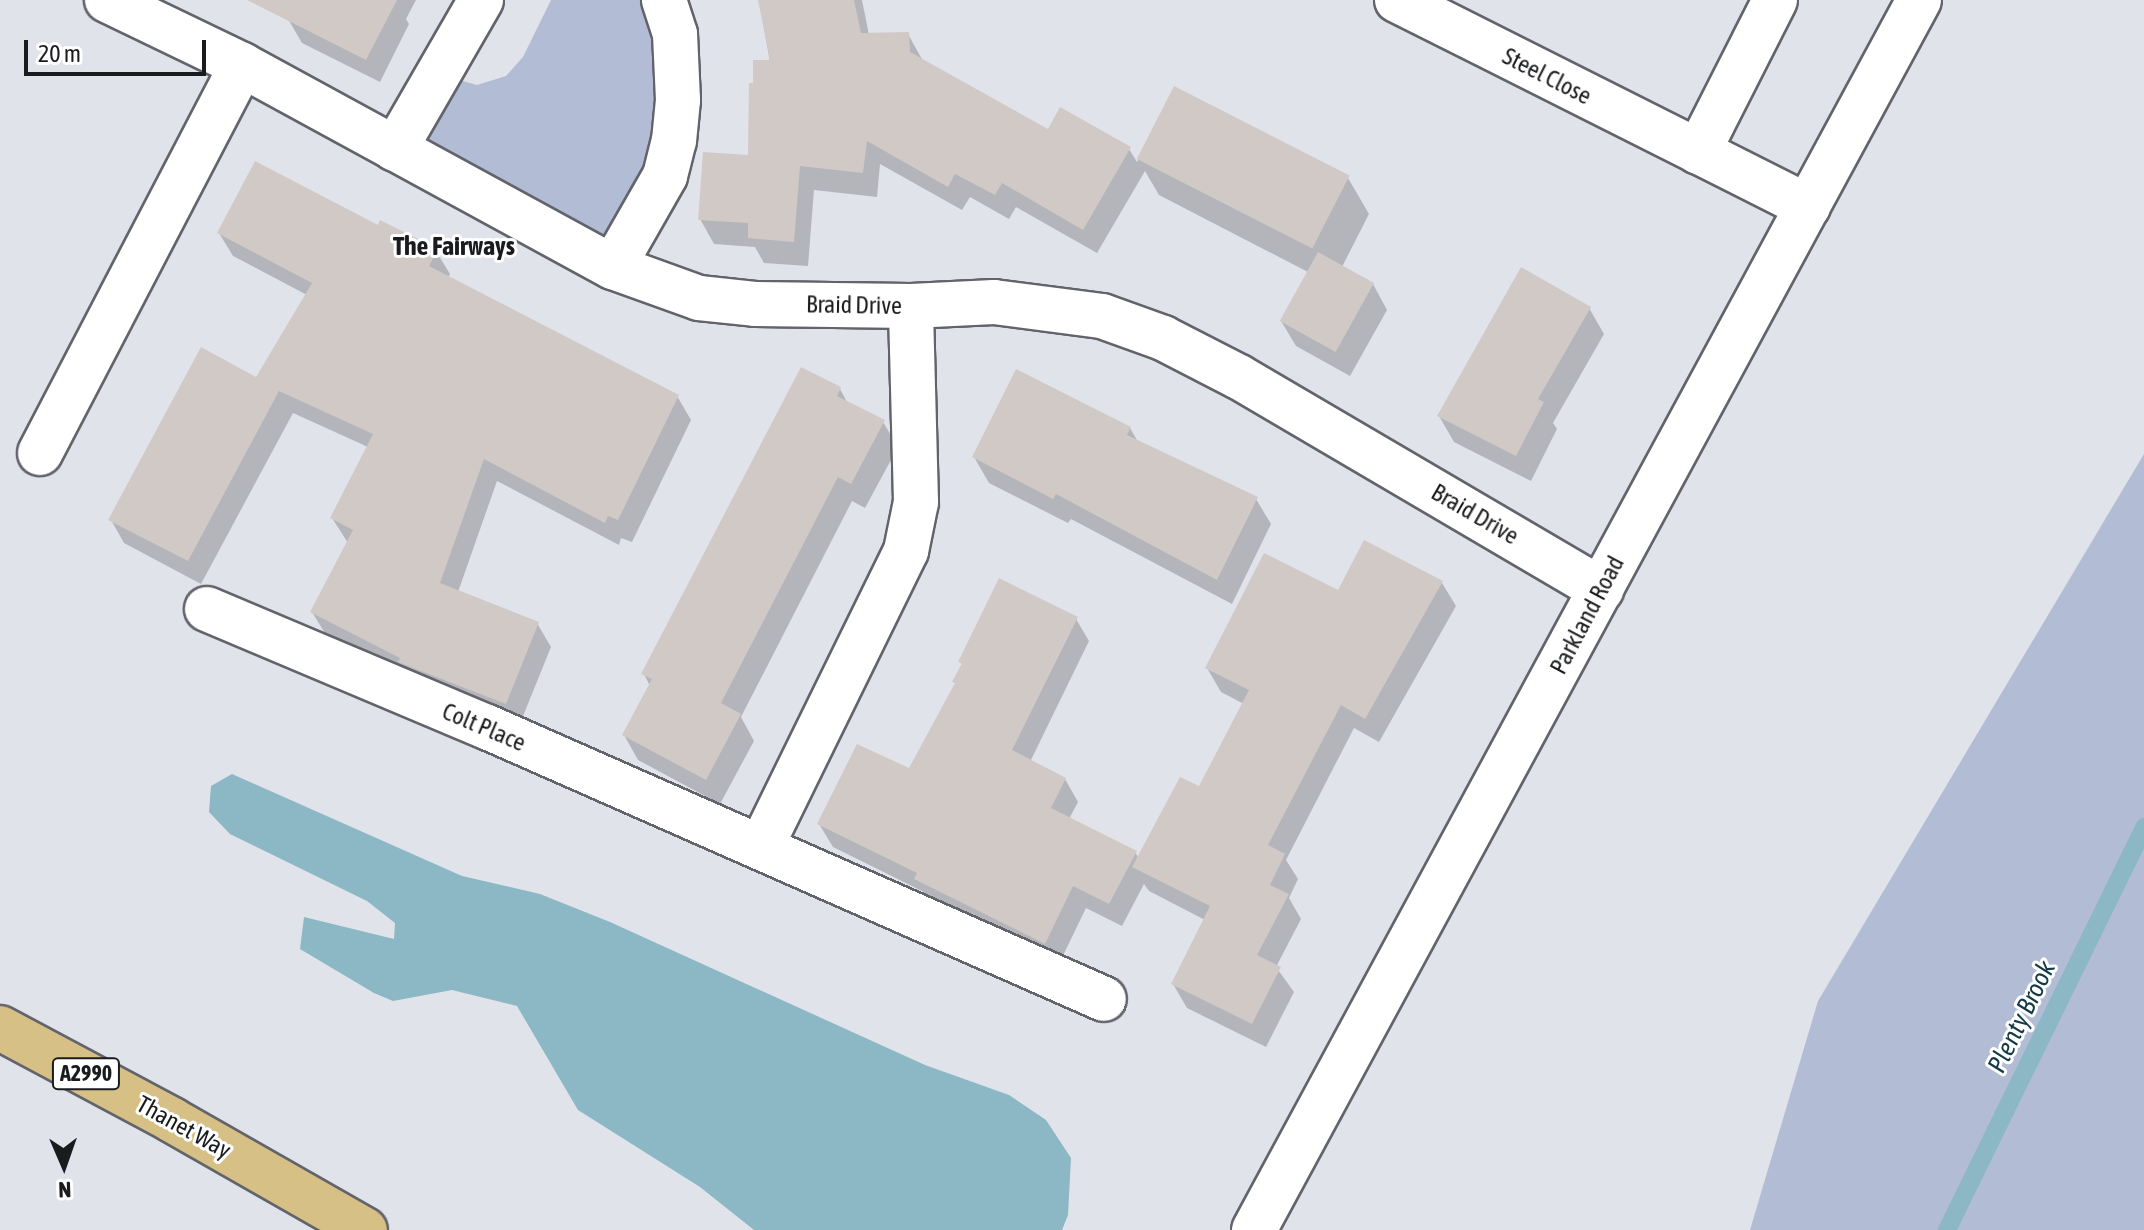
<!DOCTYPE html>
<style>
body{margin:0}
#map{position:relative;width:2144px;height:1230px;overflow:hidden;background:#e0e3ea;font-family:"Asap Condensed",sans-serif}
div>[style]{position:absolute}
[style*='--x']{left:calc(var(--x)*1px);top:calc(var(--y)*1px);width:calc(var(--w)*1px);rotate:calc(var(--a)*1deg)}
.green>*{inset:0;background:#b3bcd5}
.water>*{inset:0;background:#8cb7c5}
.shadow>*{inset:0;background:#0003}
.stream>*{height:18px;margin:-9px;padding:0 9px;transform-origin:9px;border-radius:9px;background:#8cb7c5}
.building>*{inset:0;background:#d1c9c6;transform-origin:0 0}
.roads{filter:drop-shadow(2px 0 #62646b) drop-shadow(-2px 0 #62646b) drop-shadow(0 2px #62646b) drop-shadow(0 -2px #62646b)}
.minor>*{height:44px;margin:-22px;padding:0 22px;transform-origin:22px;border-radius:22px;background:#fff}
.major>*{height:44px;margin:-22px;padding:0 22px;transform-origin:22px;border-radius:22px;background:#d7c085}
span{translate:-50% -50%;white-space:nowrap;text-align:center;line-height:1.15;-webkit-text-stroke:6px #fff;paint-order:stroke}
.shield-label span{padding:2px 6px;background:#fff;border:2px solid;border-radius:6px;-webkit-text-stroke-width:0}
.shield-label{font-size:22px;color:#1a1b1d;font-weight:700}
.street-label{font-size:24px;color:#1a1b1d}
.neighbourhood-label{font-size:26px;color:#1a1b1d;font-weight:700}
.water-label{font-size:26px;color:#133a46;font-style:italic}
.north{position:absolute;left:24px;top:1126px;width:80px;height:80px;-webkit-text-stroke:6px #fff;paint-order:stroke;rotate:178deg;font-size:22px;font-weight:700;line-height:32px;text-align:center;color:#1a1b1d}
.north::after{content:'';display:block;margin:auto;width:28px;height:36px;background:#1a1b1d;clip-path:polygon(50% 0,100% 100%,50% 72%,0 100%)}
.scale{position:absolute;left:24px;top:40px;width:182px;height:36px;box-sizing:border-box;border:4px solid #1a1b1d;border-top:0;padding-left:10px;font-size:24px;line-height:28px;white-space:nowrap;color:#1a1b1d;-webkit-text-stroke:6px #fff;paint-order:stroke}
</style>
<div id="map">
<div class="green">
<i style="clip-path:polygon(551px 0,664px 0,678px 100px,613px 267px,395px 149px,438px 74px,477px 85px,506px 76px,523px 57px)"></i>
<i style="clip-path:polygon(2144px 454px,2144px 1230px,1750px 1230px,1818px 1001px)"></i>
</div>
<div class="water">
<i style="clip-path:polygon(232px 774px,462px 876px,540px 894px,610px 922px,925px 1065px,1009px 1095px,1046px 1120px,1071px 1158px,1068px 1215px,1062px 1230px,754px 1230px,700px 1187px,578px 1110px,517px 1006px,452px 990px,393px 1001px,374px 993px,300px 949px,304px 917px,394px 939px,395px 923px,367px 901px,230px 834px,209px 812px,211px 786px)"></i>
</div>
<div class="shadow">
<i style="clip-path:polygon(298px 0,416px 0,406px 19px,409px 24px,380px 82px,302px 43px,288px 19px)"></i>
<i style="clip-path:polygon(759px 0,862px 0,869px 35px,908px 34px,923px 61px,1049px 132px,1129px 149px,1137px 162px,1175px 89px,1348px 178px,1369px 214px,1342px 267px,1373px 284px,1387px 310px,1350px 376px,1296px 346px,1281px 321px,1308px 272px,1159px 195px,1145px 171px,1097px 253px,1016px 207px,1009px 219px,970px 197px,962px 210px,880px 164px,877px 197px,814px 190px,808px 266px,764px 263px,755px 247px,714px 244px,700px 219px,750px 157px,755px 85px,770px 62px)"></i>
<i style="clip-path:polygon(378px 228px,436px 251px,450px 274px,448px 278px,677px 396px,691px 420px,632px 542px,621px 538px,619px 545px,497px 481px,458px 592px,537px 623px,551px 647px,519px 726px,410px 678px,326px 635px,312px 612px,348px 543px,332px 518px,368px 447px,293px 413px,201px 584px,124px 543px,111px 520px,257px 380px,307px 295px,233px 256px,219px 233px)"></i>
<i style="clip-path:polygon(1589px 308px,1604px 334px,1553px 423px,1557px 429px,1531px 481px,1454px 442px,1439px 416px)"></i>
<i style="clip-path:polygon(840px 389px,848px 404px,883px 422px,898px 447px,865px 508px,852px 501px,741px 717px,754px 741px,720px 804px,638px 760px,624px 735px,650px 686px,644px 674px)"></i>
<i style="clip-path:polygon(1130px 428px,1138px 442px,1256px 499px,1271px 524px,1232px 604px,1071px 519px,1068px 523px,989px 483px,974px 457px)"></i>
<i style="clip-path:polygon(1442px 583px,1456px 606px,1379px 742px,1354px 728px,1286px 860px,1298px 879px,1289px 898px,1301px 919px,1276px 967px,1294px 992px,1266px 1047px,1187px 1008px,1173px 984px,1205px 920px,1149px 891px,1144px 884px,1122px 926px,1086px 908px,1058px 966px,930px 902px,924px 892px,833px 847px,819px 824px,909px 771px,956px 685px,963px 666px,960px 661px,1076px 619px,1089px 641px,1030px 762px,1065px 779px,1078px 802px,1069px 819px,1135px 852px,1139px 859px,1200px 789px,1244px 704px,1221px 692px,1207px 668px,1339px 593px)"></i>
</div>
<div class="stream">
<i style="--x:1947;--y:1230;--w:449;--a:-63.9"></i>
</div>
<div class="building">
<i style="clip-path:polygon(247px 0,397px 0,366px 60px)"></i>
<i style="clip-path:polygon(758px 0,854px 0,861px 33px,909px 32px,910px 52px,1048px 129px,1060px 107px,1131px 147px,1083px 230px,1002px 183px,995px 195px,955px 174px,948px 187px,867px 141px,863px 173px,800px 166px,794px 242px,748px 238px,748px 223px,698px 220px,703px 152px,748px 155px,749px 83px,753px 83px,753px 60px,770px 60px)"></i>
<i style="left:1174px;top:86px;width:197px;height:82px;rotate:27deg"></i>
<i style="clip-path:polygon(255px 161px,378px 225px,380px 220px,438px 249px,429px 266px,679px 395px,618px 520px,608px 516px,605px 523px,484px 459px,440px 583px,539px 622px,506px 704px,398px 662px,400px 658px,310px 612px,353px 530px,330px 518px,373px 434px,279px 391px,188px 561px,108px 520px,201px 347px,256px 377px,312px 283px,217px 233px)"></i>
<i style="left:1318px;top:252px;width:64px;height:79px;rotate:29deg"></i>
<i style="clip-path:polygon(1521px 267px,1591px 307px,1538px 399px,1544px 402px,1516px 456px,1437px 416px)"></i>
<i style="clip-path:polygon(801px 367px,841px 387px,837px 396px,885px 420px,851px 484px,838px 477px,721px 703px,741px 714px,706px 780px,622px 735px,652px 679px,641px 674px)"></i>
<i style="clip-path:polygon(1016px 369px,1131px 427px,1127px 435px,1258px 497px,1217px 580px,1056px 494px,1053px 499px,972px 457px)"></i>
<i style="clip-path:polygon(1364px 540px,1443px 581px,1365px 719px,1341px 705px,1268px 845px,1285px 854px,1270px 885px,1289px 894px,1257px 955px,1281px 967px,1252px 1024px,1171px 984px,1210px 906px,1132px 867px,1180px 777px,1199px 786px,1249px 690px,1205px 668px,1264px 553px,1338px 590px)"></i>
<i style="clip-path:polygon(999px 578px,1078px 617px,1012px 750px,1066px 778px,1051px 808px,1137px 851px,1109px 904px,1073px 886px,1045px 944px,914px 879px,917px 873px,817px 824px,857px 744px,909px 768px,955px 683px,952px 682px,962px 663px,958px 662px)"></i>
</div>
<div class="roads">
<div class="minor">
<i style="--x:107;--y:0;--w:150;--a:25.7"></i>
<i style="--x:242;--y:65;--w:422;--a:28.6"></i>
<i style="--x:613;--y:267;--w:91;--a:19.8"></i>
<i style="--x:699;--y:298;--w:56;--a:6.1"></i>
<i style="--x:755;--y:304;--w:156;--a:0.7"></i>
<i style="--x:911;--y:306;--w:83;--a:-2.8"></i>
<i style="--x:994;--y:302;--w:109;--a:7.4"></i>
<i style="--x:1102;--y:316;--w:65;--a:19.8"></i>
<i style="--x:1163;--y:338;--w:85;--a:27.2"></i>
<i style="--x:1239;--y:377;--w:420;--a:30.4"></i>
<i style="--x:1397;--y:0;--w:460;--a:26.7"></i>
<i style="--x:395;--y:149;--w:172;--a:-60"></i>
<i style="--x:1698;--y:152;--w:170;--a:-63.1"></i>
<i style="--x:613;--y:267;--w:105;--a:-60.3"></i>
<i style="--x:665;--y:176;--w:36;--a:-76"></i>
<i style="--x:674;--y:141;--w:41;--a:-84.4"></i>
<i style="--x:678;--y:100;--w:66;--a:-92.6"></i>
<i style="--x:675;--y:34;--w:36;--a:-108"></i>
<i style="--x:40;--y:453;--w:437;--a:-62.5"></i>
<i style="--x:207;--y:609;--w:304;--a:22.9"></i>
<i style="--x:487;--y:727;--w:674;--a:23.79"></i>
<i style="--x:761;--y:847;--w:330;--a:-63.9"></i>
<i style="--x:906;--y:551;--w:50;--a:-78.5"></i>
<i style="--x:916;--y:502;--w:196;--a:-91.5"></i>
<i style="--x:1254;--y:1230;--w:1398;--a:-61.6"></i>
</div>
<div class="major">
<i style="--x:0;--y:1028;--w:195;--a:28.1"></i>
<i style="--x:172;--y:1120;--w:222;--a:29.7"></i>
</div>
</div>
<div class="shield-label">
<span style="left:86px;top:1074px">A2990</span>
</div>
<div class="street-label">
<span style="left:1547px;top:76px;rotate:27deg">Steel Close</span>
<span style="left:854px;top:305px;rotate:1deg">Braid Drive</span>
<span style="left:1475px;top:514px;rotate:30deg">Braid Drive</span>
<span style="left:1587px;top:615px;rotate:-62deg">Parkland Road</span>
<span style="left:484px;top:727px;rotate:23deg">Colt Place</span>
<span style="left:184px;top:1127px;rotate:29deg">Thanet Way</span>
</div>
<div class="neighbourhood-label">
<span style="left:454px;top:247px">The Fairways</span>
</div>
<div class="water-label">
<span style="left:2022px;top:1017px;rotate:-64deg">Plenty Brook</span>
</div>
<div class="north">N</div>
<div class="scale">20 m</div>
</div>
